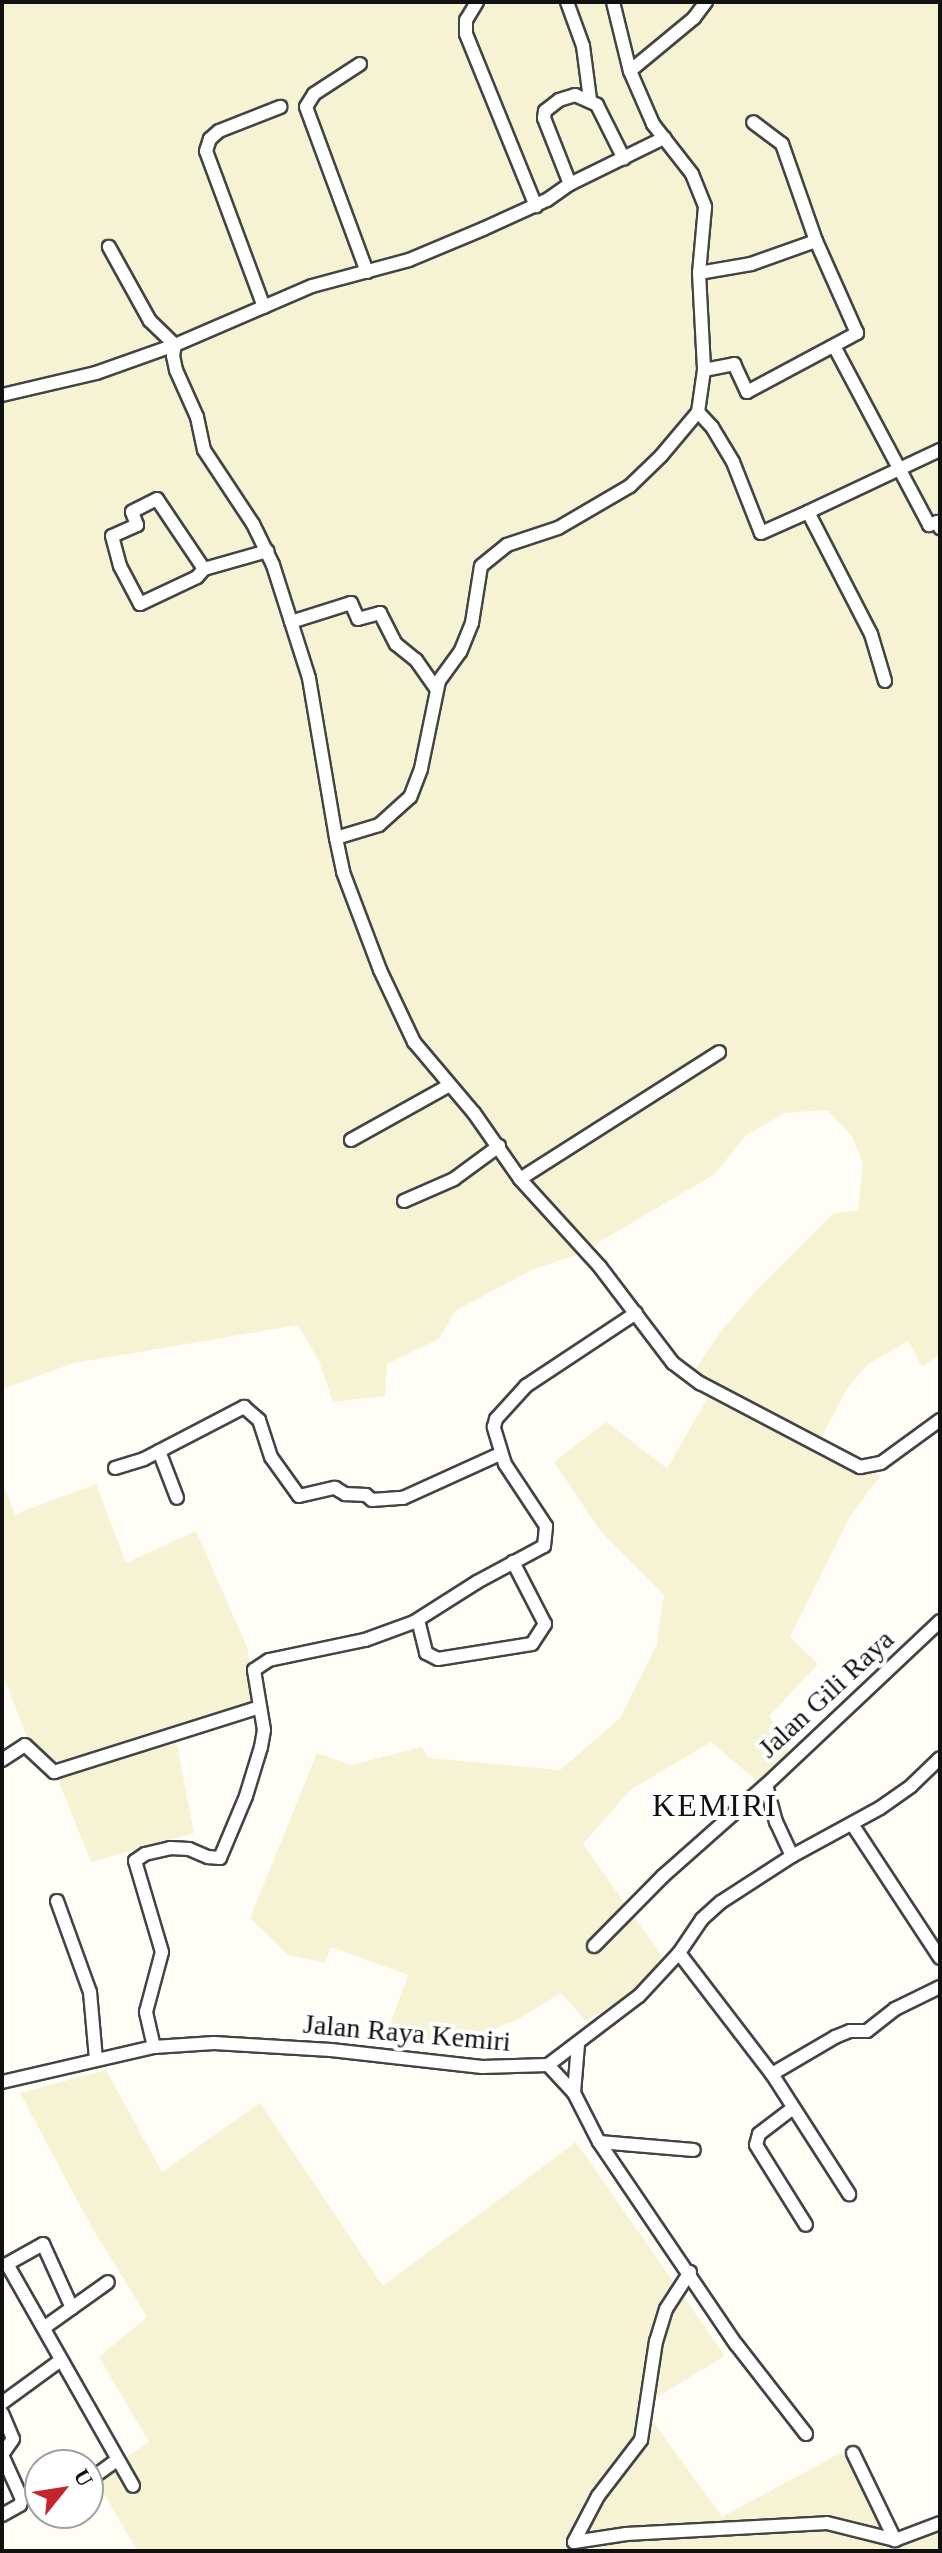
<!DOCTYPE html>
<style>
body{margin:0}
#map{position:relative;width:942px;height:2553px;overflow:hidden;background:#fffdf5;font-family:Georgia,serif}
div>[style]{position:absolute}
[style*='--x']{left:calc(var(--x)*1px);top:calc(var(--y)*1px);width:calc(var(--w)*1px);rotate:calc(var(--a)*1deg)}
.farmland>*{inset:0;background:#f6f3d4}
.roads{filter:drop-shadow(2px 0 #444) drop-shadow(-2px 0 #444) drop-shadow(0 2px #444) drop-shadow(0 -2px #444)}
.minor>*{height:12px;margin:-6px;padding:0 6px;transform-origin:6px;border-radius:6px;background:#fff}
span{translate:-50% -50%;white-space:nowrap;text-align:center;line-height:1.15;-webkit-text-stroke:8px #fff;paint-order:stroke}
.street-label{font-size:28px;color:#111}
.quarter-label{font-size:32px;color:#111;letter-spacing:2px}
.frame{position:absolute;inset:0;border:4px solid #111;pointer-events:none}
.north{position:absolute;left:24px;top:2449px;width:80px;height:80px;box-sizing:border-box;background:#fff;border:2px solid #a0a0a0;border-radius:50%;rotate:60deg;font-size:22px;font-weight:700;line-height:32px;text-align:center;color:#111}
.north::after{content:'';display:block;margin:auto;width:28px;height:36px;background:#c4262e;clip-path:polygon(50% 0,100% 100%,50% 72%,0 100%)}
</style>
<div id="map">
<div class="farmland">
<i style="clip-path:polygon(2px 2px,940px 2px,940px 1354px,922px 1367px,908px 1341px,867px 1365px,846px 1390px,818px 1444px,880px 1476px,850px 1517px,790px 1637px,818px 1664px,769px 1716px,791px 1755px,759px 1783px,711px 1742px,630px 1790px,583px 1844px,662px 1956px,646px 1983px,586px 2021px,561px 1993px,520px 2018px,481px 2035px,426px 2042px,387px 2033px,408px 1975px,331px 1947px,325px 1963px,288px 1955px,250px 1918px,317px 1753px,351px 1765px,422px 1747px,429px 1758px,560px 1770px,620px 1718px,656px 1647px,664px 1595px,601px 1532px,554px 1462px,606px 1422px,667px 1468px,716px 1384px,694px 1371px,722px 1330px,757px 1290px,834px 1213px,858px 1210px,863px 1164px,852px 1136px,827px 1110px,785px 1113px,745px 1136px,715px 1174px,577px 1255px,534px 1269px,455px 1311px,439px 1339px,387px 1364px,385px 1396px,333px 1402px,319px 1361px,298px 1325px,74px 1363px,2px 1389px)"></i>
<i style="clip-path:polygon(2px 1480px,15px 1514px,96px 1484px,126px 1563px,196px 1531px,247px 1647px,258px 1703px,174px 1729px,194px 1833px,91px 1862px,55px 1772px,33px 1753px,2px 1672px)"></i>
<i style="clip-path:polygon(106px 2070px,162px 2172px,260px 2103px,383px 2286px,576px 2142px,725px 2356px,642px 2406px,722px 2517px,842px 2452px,901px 2538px,940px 2519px,940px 2551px,134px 2551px,136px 2549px,95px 2478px,149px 2442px,99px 2357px,147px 2317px,91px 2226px,20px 2093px)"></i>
</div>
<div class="roads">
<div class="minor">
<i style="--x:477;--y:2;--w:21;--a:121"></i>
<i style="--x:466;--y:20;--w:14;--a:90"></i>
<i style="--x:466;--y:34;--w:186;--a:67.9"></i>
<i style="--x:567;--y:2;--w:47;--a:70"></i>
<i style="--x:583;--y:46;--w:53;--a:82.5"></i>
<i style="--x:613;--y:2;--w:71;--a:76.2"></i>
<i style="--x:706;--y:2;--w:20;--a:127"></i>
<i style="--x:694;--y:18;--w:83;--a:140.4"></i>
<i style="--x:630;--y:71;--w:58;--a:66.5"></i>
<i style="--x:653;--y:124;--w:63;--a:52"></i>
<i style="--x:692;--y:174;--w:35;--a:68"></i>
<i style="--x:705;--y:207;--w:66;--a:95.2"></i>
<i style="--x:699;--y:273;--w:97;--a:87"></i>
<i style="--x:704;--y:370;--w:42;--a:98.1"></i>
<i style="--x:698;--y:412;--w:57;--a:130.1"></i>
<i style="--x:661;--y:456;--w:43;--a:135.9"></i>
<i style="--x:630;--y:486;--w:83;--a:149.7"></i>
<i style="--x:558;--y:528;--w:54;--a:161.6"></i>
<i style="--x:507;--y:545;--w:33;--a:141"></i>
<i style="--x:481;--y:566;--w:58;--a:99"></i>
<i style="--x:472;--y:623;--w:31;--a:112"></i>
<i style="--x:460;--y:652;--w:36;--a:126"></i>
<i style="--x:439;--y:681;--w:90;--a:101.6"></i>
<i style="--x:421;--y:769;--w:30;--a:111"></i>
<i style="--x:410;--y:797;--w:42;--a:137.9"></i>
<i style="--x:379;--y:825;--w:45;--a:163.2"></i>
<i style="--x:336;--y:838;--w:35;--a:78"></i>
<i style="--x:343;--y:872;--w:105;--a:69.3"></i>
<i style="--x:380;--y:970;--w:80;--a:64.7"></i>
<i style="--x:414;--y:1042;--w:93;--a:49.8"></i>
<i style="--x:474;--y:1113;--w:80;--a:55.1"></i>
<i style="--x:520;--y:1179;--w:119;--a:47.7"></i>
<i style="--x:600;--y:1267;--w:121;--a:52.8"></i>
<i style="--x:673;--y:1363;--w:34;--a:37"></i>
<i style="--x:700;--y:1383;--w:181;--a:27.7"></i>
<i style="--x:860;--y:1467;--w:21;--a:-11"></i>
<i style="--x:881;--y:1463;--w:73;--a:-36.1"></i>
<i style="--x:360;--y:64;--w:55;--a:146.9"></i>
<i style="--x:314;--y:94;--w:15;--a:122"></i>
<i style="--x:306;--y:107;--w:176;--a:69.7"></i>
<i style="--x:570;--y:184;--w:71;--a:-111.5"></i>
<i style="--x:544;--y:118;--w:7;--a:-82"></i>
<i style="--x:545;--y:111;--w:18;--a:-38"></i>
<i style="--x:559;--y:100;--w:17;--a:-17"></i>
<i style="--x:575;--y:95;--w:24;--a:24"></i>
<i style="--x:597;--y:105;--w:60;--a:63.4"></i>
<i style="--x:699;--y:273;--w:53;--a:-9.8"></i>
<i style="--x:751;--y:264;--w:69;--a:-19.5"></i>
<i style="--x:264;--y:307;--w:166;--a:-110.4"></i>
<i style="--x:206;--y:151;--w:13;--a:-72"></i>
<i style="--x:210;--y:139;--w:12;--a:-42"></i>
<i style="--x:219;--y:131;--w:66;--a:-21.5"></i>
<i style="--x:834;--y:346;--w:203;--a:62"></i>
<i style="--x:929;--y:525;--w:9;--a:-21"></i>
<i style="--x:937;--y:522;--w:7;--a:63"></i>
<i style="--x:704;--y:370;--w:31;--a:-11"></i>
<i style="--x:734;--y:364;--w:31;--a:65"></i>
<i style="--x:747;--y:392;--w:125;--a:-28.2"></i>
<i style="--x:857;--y:333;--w:101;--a:-114"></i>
<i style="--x:816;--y:241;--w:103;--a:-109.3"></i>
<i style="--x:782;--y:144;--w:36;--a:-143"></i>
<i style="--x:2;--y:395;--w:97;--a:-13.2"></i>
<i style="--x:96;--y:373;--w:84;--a:-19.5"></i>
<i style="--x:175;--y:345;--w:35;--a:-136"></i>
<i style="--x:150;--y:321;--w:85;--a:-119"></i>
<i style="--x:698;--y:412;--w:21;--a:47"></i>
<i style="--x:712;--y:427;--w:41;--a:59"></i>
<i style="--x:733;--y:462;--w:76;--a:68.5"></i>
<i style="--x:761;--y:533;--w:51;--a:-24.1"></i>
<i style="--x:808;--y:512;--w:137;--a:62.7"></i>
<i style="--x:871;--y:634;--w:49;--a:73.4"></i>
<i style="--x:808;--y:512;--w:146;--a:-25.2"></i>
<i style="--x:204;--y:569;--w:84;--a:-123.9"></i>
<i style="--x:157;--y:499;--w:28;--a:153"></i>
<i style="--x:132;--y:512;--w:14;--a:69"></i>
<i style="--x:137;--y:525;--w:27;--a:156"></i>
<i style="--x:112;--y:536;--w:31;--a:75"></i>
<i style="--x:120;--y:566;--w:43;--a:62.2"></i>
<i style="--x:140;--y:604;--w:63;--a:-25.3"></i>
<i style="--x:197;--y:577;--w:11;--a:-49"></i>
<i style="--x:204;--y:569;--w:66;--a:-15.9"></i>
<i style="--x:291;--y:622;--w:63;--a:-17.6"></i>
<i style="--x:351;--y:603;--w:17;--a:66"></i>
<i style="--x:358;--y:619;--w:23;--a:-15"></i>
<i style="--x:380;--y:613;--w:35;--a:63"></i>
<i style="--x:396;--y:644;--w:26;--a:39"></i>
<i style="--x:416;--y:660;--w:35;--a:55"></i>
<i style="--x:336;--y:838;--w:162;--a:-99.6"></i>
<i style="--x:309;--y:678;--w:119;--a:-107.7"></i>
<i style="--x:273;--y:565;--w:46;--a:-116"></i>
<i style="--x:253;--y:524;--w:89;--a:-123.5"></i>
<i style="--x:204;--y:450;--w:34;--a:-102"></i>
<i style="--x:197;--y:417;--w:51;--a:-114.1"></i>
<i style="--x:176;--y:370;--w:14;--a:-102"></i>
<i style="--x:173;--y:356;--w:11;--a:-80"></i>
<i style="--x:175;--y:345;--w:149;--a:-23.3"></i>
<i style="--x:312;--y:286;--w:100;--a:-15"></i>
<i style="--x:409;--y:260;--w:80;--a:-22.7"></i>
<i style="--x:483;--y:229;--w:70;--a:-24.4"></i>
<i style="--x:547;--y:200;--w:28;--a:-35"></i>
<i style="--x:570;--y:184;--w:105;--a:-26.1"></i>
<i style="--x:351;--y:1140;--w:111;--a:-29.1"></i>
<i style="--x:520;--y:1179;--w:236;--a:-32.5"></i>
<i style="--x:404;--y:1201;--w:55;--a:-23.7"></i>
<i style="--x:454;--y:1179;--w:56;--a:-36.3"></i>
<i style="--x:159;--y:1451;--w:50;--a:69"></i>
<i style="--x:115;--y:1468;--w:30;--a:-17"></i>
<i style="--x:144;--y:1459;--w:113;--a:-27.5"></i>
<i style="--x:244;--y:1407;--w:20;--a:41"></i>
<i style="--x:259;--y:1420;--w:39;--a:72"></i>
<i style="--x:271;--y:1457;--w:48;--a:54.3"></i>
<i style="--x:299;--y:1496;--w:37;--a:-13"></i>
<i style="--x:335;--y:1488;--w:12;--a:31"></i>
<i style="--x:345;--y:1494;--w:21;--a:3"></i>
<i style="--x:366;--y:1495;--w:8;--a:40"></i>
<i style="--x:372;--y:1500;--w:31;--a:-4"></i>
<i style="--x:403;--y:1498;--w:107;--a:-24.4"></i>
<i style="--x:418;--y:1620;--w:34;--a:76"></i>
<i style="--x:426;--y:1653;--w:13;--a:27"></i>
<i style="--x:438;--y:1659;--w:95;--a:-9.1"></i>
<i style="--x:532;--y:1644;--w:24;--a:-57"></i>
<i style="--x:545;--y:1624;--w:70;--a:-117.3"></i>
<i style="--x:2;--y:1760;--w:27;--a:-33"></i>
<i style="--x:25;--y:1745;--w:40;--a:43"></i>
<i style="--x:54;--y:1772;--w:216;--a:-17.5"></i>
<i style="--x:852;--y:1824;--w:160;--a:56.7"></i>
<i style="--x:792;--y:1856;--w:38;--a:-115"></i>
<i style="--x:776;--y:1822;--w:38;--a:-105"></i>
<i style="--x:766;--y:1785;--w:239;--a:-43.3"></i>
<i style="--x:57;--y:1901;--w:97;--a:70.1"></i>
<i style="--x:90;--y:1992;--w:67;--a:84.9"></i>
<i style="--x:594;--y:1946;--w:98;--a:-45.4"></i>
<i style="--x:663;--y:1876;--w:137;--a:-41.5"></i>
<i style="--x:679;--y:1953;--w:153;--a:52.5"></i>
<i style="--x:772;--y:2074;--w:143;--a:57.3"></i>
<i style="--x:154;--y:2047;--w:36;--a:-103"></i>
<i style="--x:146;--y:2012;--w:62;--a:-75.1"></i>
<i style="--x:162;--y:1952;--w:95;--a:-106.5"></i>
<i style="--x:135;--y:1861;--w:12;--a:-35"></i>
<i style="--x:145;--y:1854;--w:26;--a:-13"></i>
<i style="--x:170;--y:1848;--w:19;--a:3"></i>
<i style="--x:189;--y:1849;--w:21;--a:23"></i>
<i style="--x:208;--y:1857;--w:12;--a:5"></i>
<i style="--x:220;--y:1858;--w:67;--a:-67.2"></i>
<i style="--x:246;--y:1796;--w:51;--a:-73"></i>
<i style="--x:261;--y:1747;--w:17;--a:-80"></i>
<i style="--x:264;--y:1730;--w:61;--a:-99.5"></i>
<i style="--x:254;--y:1670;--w:18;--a:-34"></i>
<i style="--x:269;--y:1660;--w:98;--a:-11.8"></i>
<i style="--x:365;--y:1640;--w:52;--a:-20.2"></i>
<i style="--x:414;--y:1622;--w:75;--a:-32.4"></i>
<i style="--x:477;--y:1582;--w:76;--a:-28.2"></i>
<i style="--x:544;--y:1546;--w:20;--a:-84"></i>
<i style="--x:546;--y:1526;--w:74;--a:-123.5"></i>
<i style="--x:505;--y:1464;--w:39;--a:-107"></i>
<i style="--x:494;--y:1427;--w:8;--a:-76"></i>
<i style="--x:496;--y:1419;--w:45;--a:-47.7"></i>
<i style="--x:526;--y:1386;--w:132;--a:-33.6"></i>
<i style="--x:548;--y:2065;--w:38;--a:47"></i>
<i style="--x:574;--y:2093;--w:55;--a:63"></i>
<i style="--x:599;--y:2142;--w:244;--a:55.9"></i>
<i style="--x:736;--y:2344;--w:114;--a:52.1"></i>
<i style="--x:772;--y:2074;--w:73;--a:-30.4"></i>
<i style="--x:835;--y:2037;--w:16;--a:-22"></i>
<i style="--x:850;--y:2031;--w:17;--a:0"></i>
<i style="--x:867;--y:2031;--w:36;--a:-38"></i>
<i style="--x:895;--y:2009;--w:50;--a:-26.1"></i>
<i style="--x:2;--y:2082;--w:156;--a:-13"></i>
<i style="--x:154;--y:2047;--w:60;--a:-3.8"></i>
<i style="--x:214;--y:2043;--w:117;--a:3.4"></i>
<i style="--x:331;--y:2050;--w:152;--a:6.4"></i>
<i style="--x:482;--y:2067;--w:66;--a:-1.7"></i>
<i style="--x:548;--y:2065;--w:114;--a:-37.2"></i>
<i style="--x:639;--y:1996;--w:59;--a:-47.1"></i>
<i style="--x:679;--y:1953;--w:41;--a:-55.9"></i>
<i style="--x:702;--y:1919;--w:25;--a:-42"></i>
<i style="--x:721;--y:1902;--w:85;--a:-32.9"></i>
<i style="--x:792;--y:1856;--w:100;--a:-28.6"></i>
<i style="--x:880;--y:1808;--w:38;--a:-35"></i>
<i style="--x:911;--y:1786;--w:40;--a:-44"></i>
<i style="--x:574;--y:2093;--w:49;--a:-85.3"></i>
<i style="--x:793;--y:2108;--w:43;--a:142.6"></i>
<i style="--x:759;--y:2134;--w:11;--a:105"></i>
<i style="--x:756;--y:2145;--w:94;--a:58"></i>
<i style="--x:599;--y:2142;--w:95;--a:4.8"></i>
<i style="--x:690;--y:2272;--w:44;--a:123"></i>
<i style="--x:666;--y:2309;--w:34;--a:107"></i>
<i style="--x:656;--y:2341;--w:100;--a:98.6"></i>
<i style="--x:641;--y:2440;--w:71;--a:127.5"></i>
<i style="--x:598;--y:2496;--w:52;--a:117.6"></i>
<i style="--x:574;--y:2542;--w:53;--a:-8.7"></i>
<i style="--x:626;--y:2534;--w:201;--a:-3.1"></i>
<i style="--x:827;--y:2523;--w:70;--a:14"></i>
<i style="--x:895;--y:2540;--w:48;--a:-20.7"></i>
<i style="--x:72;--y:2308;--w:70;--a:-114.4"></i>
<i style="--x:43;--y:2244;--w:41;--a:150.9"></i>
<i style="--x:7;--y:2264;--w:255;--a:60.4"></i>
<i style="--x:45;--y:2327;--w:77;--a:-35.5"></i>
<i style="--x:2;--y:2403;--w:73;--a:-36.1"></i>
<i style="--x:2;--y:2413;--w:28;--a:67"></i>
<i style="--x:13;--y:2439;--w:19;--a:125"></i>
<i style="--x:2;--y:2455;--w:48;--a:65.6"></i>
<i style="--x:22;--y:2499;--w:6;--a:108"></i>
<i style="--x:20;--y:2505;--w:21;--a:151"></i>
<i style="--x:853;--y:2453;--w:97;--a:64.2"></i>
<i style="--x:88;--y:2481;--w:36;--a:-36"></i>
</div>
</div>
<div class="street-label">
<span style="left:826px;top:1694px;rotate:-43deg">Jalan Gili Raya</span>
<span style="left:407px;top:2033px;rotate:5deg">Jalan Raya Kemiri</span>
</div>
<div class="quarter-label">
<span style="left:715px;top:1805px">KEMIRI</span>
</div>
<div class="frame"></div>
<div class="north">U</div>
</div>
